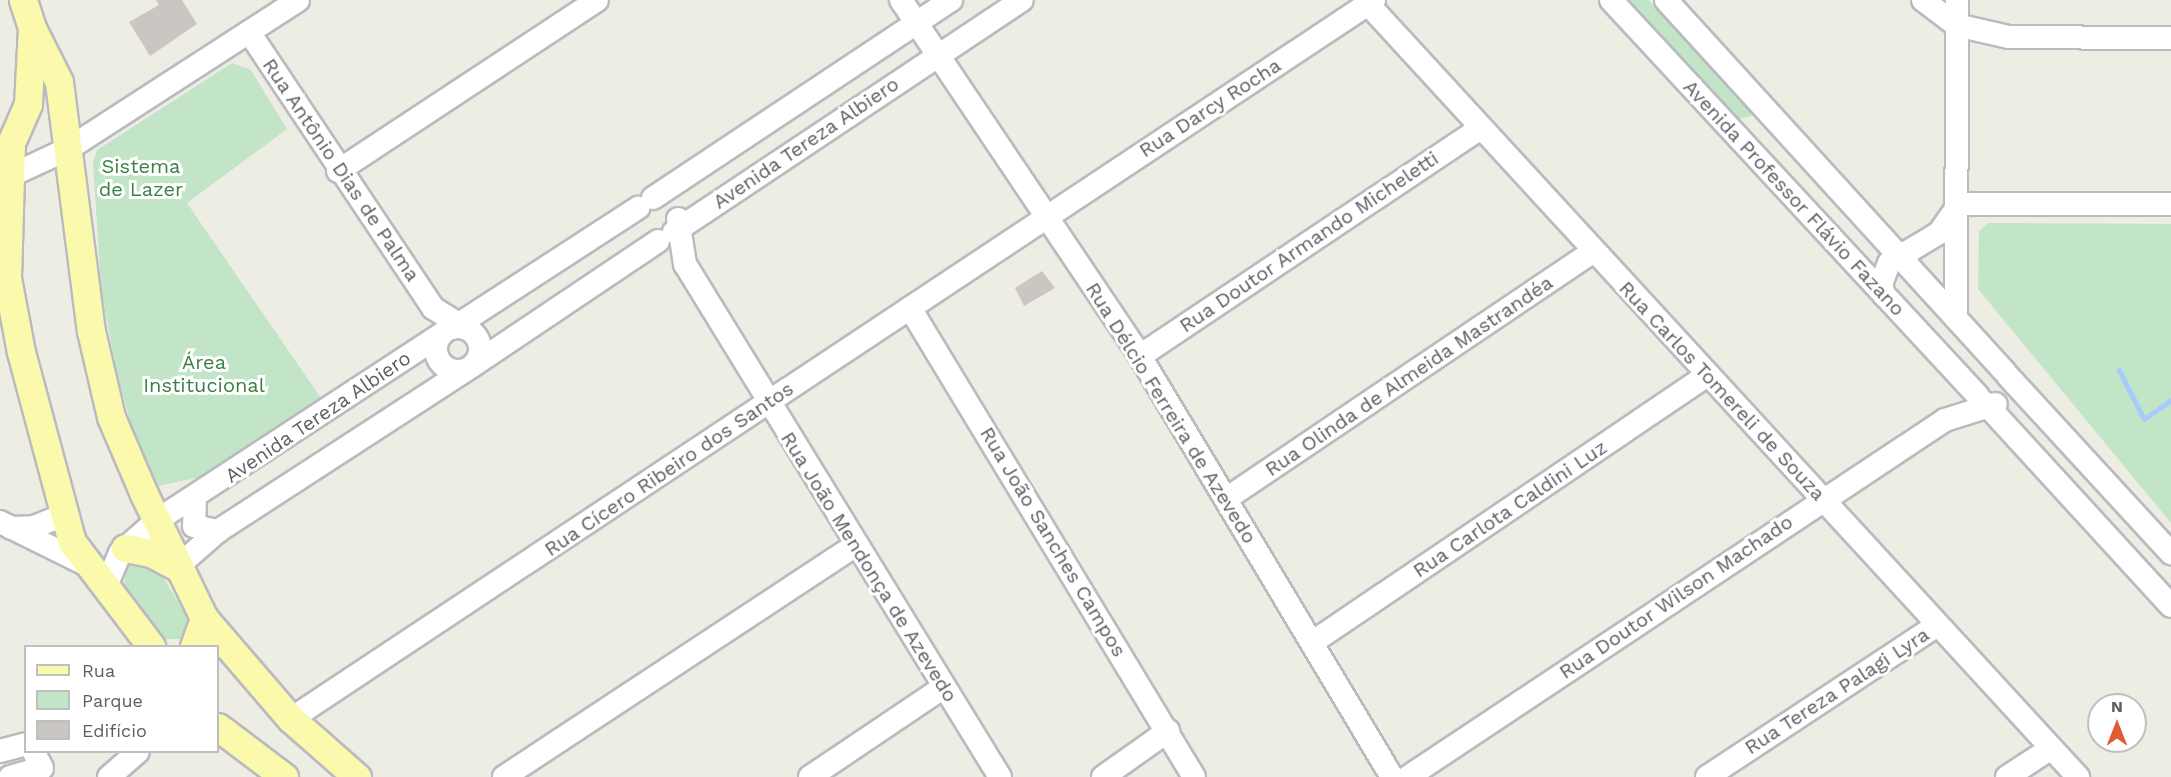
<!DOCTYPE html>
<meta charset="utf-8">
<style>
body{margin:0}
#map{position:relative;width:2171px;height:777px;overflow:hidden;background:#eeede4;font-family:"Work Sans",sans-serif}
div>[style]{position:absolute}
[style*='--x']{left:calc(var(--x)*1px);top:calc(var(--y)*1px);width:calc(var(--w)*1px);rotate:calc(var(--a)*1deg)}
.green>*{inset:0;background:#c2e5c7}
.stream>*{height:5px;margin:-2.5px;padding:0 2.5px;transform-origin:2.5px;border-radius:2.5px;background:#a7cbfb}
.building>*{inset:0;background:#cac7c2}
.roads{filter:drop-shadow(2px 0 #b9bbc0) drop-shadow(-2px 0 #b9bbc0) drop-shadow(0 2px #b9bbc0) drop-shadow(0 -2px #b9bbc0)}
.minor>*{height:22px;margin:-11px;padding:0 11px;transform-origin:11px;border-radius:11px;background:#fff}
.minor>.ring{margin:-11px;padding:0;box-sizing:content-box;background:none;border:22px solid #fff;border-radius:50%}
.major>*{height:27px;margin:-13.5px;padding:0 13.5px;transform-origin:13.5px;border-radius:13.5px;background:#fbf9ac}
span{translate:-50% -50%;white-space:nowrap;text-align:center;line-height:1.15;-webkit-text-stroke:6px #fff;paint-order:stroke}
.street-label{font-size:20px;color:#5c5f64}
.park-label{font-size:20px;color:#388045}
.legend{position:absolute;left:24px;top:645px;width:195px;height:108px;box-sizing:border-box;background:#fff;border:2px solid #bebfc1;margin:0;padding:8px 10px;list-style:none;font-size:18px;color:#5c5f64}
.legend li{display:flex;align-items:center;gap:12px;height:30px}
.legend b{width:30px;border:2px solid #bebfc1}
.north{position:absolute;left:2087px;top:693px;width:60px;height:60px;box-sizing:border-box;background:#fff;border:2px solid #bebfc1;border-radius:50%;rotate:0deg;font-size:16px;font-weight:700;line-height:24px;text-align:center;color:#5c5f64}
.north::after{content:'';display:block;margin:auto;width:21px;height:27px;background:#e25b37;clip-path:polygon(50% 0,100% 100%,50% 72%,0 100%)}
</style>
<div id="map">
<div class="green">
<i style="clip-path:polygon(1626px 0,1649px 0,1754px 115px,1736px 120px)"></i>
<i style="clip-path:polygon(232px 63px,251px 70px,287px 129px,187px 203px,323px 401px,201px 477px,158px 486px,137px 445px,117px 374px,101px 289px,93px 162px,97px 150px)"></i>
<i style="clip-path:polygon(1988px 223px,2171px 224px,2171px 523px,1978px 289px,1979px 231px)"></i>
<i style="clip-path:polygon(126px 560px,155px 564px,189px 620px,180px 639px,163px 639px,124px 585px)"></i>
</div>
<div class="stream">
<i style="--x:2119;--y:370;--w:55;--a:63"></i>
<i style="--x:2144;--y:419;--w:33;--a:-35"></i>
</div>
<div class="building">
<i style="clip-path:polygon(156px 0,182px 0,197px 24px,150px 56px,129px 22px,159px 5px)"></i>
<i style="clip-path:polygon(1042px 271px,1055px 288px,1024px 306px,1015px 288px)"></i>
</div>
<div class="roads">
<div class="minor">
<i style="--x:901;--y:0;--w:429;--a:56.1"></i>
<i style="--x:1140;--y:356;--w:491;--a:59.1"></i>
<i style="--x:1611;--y:0;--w:540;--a:47.18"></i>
<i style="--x:1666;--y:0;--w:503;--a:47.66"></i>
<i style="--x:1923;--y:0;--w:41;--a:37.1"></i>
<i style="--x:1956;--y:25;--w:54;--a:12.8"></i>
<i style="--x:2009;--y:37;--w:162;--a:0.4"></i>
<i style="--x:1368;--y:4;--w:1050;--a:47.43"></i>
<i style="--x:249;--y:32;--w:332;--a:56.3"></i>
<i style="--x:433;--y:308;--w:39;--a:32"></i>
<i style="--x:338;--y:171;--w:310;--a:-33.4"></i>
<i style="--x:10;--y:176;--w:64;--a:-25"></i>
<i style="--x:68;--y:149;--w:274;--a:-32.9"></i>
<i style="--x:653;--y:198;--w:358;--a:-33.6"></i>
<i style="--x:1959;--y:204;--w:212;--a:0"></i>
<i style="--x:678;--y:219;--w:46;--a:81.2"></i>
<i style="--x:685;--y:264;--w:602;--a:58.45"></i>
<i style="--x:674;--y:232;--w:418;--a:-33.7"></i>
<i style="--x:1884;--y:295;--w:11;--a:-105"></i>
<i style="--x:1881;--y:284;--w:22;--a:-69"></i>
<i style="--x:1889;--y:263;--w:58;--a:-31"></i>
<i style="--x:1939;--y:233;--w:35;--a:-55"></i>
<i style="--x:910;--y:308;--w:548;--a:58.8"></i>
<i style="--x:1956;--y:318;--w:318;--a:-89.8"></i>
<i class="ring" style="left:436px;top:327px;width:22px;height:22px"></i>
<i style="--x:453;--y:328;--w:221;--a:-33"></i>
<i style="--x:1140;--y:356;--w:408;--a:-33.8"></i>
<i style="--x:472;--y:366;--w:224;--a:-33.9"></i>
<i style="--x:2008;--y:376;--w:241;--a:47.4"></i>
<i style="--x:1985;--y:403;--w:275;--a:47.5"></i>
<i style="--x:195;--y:499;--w:27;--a:92"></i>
<i style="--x:194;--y:526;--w:25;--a:12"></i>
<i style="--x:1226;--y:499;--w:442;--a:-34"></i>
<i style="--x:0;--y:522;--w:97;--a:26.3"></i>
<i style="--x:11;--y:528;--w:23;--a:-2"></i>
<i style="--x:34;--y:527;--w:31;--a:-22"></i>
<i style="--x:177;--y:567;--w:55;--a:-41.3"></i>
<i style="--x:218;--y:531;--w:297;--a:-33"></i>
<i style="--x:106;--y:586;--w:36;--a:-67"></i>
<i style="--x:120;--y:553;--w:48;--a:-41.6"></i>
<i style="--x:156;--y:521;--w:342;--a:-33.2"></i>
<i style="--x:1313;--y:642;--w:477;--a:-34.1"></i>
<i style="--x:291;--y:719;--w:1300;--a:-33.58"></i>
<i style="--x:0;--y:751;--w:27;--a:-15"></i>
<i style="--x:10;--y:777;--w:33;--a:-16"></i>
<i style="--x:42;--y:768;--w:18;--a:-117"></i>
<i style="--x:109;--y:777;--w:38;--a:-41"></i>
<i style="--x:504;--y:777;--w:422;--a:-33.4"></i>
<i style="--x:810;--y:777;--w:161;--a:-33.9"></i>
<i style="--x:1103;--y:777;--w:80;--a:-35.3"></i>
<i style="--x:1408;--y:777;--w:645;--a:-33.62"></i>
<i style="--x:1945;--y:420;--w:53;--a:-17.4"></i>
<i style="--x:1707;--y:777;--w:274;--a:-33.4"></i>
<i style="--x:2007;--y:777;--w:51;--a:-33.1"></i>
</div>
<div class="major">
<i style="--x:23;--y:0;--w:29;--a:72"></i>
<i style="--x:32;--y:28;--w:76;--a:93"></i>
<i style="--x:28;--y:104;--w:43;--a:113.6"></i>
<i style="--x:11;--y:143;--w:135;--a:91.7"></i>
<i style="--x:7;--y:278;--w:75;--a:79.3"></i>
<i style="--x:21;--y:352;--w:197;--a:75"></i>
<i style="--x:72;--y:542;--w:131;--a:52.8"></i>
<i style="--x:32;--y:28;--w:60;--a:63.4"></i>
<i style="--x:59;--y:82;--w:251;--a:82.7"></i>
<i style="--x:91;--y:331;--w:88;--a:76.9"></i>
<i style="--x:111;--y:417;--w:84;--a:66.8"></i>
<i style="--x:144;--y:494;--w:138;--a:64.2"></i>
<i style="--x:204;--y:618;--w:133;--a:49.3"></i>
<i style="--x:291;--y:719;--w:88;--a:41.3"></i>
<i style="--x:125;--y:548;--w:26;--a:11"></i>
<i style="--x:151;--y:553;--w:30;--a:28"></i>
<i style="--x:194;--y:646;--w:30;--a:-70"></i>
<i style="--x:218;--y:727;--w:83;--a:37.1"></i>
</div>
</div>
<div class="street-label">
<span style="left:1210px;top:108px;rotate:-33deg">Rua Darcy Rocha</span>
<span style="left:806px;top:143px;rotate:-34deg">Avenida Tereza Albiero</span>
<span style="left:341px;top:170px;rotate:56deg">Rua Antônio Dias de Palma</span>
<span style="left:1794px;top:198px;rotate:47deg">Avenida Professor Flávio Fazano</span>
<span style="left:1309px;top:242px;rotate:-34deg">Rua Doutor Armando Micheletti</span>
<span style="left:1409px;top:376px;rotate:-34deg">Rua Olinda de Almeida Mastrandéa</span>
<span style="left:1722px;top:391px;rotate:47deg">Rua Carlos Tomereli de Souza</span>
<span style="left:1171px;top:413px;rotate:58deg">Rua Délcio Ferreira de Azevedo</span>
<span style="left:318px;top:417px;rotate:-34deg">Avenida Tereza Albiero</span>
<span style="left:669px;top:469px;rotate:-34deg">Rua Cícero Ribeiro dos Santos</span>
<span style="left:1510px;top:509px;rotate:-34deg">Rua Carlota Caldini Luz</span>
<span style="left:1053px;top:542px;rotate:59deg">Rua João Sanches Campos</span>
<span style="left:869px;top:567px;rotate:58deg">Rua João Mendonça de Azevedo</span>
<span style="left:1676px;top:597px;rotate:-34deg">Rua Doutor Wilson Machado</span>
<span style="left:1837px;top:691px;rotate:-33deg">Rua Tereza Palagi Lyra</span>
</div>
<div class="park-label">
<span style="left:141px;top:178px">Sistema<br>de Lazer</span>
<span style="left:204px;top:374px">Área<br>Institucional</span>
</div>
<ul class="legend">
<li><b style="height:8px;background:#fbf9ac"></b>Rua</li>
<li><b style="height:16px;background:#c2e5c7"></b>Parque</li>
<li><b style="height:16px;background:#cac7c2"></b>Edifício</li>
</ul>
<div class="north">N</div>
</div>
